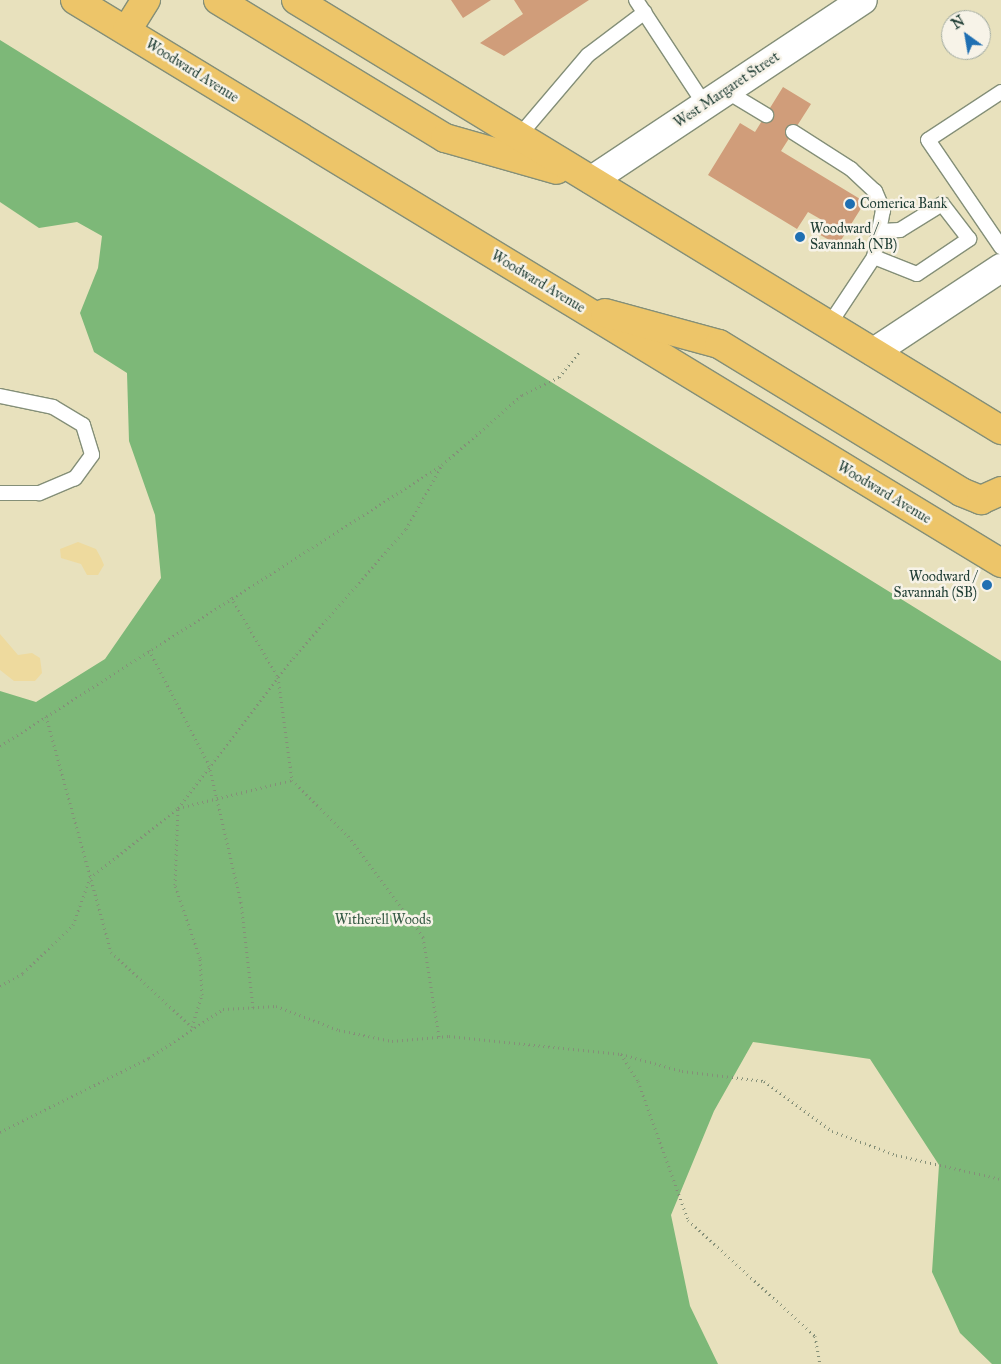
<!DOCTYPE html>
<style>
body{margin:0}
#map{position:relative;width:1001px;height:1364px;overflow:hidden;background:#e8e1bd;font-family:"IM FELL Great Primer",serif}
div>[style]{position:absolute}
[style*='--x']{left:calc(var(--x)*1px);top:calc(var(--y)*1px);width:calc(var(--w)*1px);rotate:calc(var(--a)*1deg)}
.forest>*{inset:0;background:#7db878}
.sand>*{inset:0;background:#eeda9e}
.building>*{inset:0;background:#d09d7a}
.path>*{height:3px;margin-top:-1.5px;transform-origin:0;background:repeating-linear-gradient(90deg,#848f78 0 1px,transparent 0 5px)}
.roads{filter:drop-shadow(1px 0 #848f78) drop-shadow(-1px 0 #848f78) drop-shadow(0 1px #848f78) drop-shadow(0 -1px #848f78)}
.service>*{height:14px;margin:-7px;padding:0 7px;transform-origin:7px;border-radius:7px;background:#fff}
.minor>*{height:28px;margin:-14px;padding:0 14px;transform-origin:14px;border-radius:14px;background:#fff}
.primary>*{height:28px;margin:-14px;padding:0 14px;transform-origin:14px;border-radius:14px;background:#edc569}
.dots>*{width:14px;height:14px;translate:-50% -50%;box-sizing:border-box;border:2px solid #f7f3e8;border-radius:50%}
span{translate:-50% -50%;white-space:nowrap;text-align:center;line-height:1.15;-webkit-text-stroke:5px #f7f3e8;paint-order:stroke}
.street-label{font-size:14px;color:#1f3d34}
.poi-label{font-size:14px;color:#1f3d34}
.left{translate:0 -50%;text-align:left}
.right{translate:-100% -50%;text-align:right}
.park-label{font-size:14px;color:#385c46}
.north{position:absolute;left:941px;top:10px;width:50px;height:50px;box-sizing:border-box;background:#f7f3e8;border:1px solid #a1aaa0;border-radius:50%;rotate:328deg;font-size:14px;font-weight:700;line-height:20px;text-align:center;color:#1f3d34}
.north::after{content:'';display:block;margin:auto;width:18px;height:22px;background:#1f6fb2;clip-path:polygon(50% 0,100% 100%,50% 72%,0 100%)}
</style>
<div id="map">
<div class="forest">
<i style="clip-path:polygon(0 40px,1001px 661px,1001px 1364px,992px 1364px,960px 1333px,932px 1272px,939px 1165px,870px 1059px,753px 1042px,714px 1111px,671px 1215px,690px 1306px,718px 1364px,0 1364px,0 691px,36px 702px,105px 659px,161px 578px,155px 515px,129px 441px,127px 373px,94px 352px,80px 313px,98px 268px,102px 236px,77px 222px,39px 228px,0 202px)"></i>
</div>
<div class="sand">
<i style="clip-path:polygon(78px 542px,96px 549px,101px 558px,104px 565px,98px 575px,87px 575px,81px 564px,61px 558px,60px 549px)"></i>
<i style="clip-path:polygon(0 634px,18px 655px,32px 653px,40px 658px,42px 673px,35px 681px,14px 681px,0 670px)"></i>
</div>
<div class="building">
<i style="clip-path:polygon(451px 0,491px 0,463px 18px)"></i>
<i style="clip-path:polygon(514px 0,589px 0,504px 56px,480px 43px,523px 14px)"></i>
<i style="clip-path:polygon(783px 87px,811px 104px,781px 151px,865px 202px,838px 245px,815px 232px,822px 220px,808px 212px,797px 229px,708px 175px,740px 123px,755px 132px)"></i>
</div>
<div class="path">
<i style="--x:231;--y:597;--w:93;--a:59.6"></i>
<i style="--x:278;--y:677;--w:104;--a:82.3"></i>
<i style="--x:149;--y:650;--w:130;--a:62.4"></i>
<i style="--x:209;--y:765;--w:141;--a:76.9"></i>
<i style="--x:241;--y:902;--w:106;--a:83.5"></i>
<i style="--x:46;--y:716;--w:245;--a:74.6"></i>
<i style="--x:111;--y:952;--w:110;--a:42.8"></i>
<i style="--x:192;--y:1027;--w:34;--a:-73"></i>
<i style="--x:202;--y:995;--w:37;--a:-93"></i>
<i style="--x:200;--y:958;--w:77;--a:-108.9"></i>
<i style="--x:175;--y:885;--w:77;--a:-87.8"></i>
<i style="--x:178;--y:808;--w:189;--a:-52.5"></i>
<i style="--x:293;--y:658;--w:171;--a:-48.8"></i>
<i style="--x:406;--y:529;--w:73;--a:-60.6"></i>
<i style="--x:442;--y:465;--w:106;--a:-41.2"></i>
<i style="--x:522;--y:395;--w:41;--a:-25.9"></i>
<i style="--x:559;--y:377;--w:33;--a:-51"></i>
<i style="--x:0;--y:746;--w:524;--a:-32.45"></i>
<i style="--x:0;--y:986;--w:26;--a:-29"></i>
<i style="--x:23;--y:973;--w:69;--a:-43.8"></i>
<i style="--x:73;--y:925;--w:50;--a:-70.1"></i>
<i style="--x:90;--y:878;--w:112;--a:-38.5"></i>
<i style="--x:178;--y:808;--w:117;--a:-13.8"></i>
<i style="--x:292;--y:780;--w:79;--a:45"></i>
<i style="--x:348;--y:836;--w:126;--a:53.4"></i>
<i style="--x:423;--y:937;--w:101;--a:80.9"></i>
<i style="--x:621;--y:1054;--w:63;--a:15.6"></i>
<i style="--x:682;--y:1071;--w:83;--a:7"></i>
<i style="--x:764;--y:1081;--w:84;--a:36.3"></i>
<i style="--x:832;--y:1131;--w:68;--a:20.6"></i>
<i style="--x:896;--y:1155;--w:108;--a:12.9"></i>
<i style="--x:0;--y:1132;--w:166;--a:-26.4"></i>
<i style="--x:149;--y:1058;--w:89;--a:-33.5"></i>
<i style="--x:223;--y:1009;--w:53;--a:-3.2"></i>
<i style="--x:276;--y:1006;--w:67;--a:20.9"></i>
<i style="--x:339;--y:1030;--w:54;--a:11.7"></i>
<i style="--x:392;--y:1041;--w:57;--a:-5"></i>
<i style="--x:449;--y:1036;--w:173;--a:6"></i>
<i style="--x:621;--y:1054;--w:32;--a:58"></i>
<i style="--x:638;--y:1081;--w:148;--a:70.2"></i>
<i style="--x:688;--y:1220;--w:172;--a:42.4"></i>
<i style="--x:815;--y:1336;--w:28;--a:80"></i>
</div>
<div class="roads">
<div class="service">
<i style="--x:636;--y:0;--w:126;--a:56.7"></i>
<i style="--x:726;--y:91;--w:47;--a:31"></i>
<i style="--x:1001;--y:92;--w:87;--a:146.7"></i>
<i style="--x:928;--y:140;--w:130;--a:55.7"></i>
<i style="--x:793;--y:132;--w:69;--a:32.5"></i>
<i style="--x:851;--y:169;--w:33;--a:43"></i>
<i style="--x:875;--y:191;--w:21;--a:67"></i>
<i style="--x:883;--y:210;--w:48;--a:100.8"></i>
<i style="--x:874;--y:257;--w:82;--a:123.5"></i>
<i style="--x:519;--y:136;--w:106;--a:-49.6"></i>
<i style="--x:588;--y:55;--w:71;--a:-37"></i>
<i style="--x:874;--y:257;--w:46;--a:21.6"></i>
<i style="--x:917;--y:274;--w:63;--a:-33.9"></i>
<i style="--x:969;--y:239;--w:44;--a:-127.6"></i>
<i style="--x:942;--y:204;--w:49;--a:148.2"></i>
<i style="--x:900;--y:230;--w:19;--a:177"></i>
<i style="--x:0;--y:396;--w:54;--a:11.7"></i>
<i style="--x:53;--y:407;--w:35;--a:31"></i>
<i style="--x:83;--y:425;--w:31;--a:73"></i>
<i style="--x:92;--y:455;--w:29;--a:126"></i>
<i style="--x:75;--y:478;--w:39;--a:157"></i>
<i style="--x:39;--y:493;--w:39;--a:180"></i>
</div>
<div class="minor">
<i style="--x:592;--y:180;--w:325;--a:-33.6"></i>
<i style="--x:874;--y:352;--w:152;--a:-33.5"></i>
</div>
<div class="primary">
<i style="--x:75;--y:0;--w:1084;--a:31.3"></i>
<i style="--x:218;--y:0;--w:266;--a:31.3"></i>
<i style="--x:445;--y:138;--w:116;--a:15.9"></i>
<i style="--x:296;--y:0;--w:826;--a:31.38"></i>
<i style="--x:127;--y:30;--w:36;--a:-58"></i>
<i style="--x:605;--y:313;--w:118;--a:15.2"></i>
<i style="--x:719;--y:344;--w:284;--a:31.4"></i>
<i style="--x:961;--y:492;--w:22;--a:22"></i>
<i style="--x:981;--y:500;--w:22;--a:-24"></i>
</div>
</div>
<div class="dots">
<i style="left:850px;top:204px;background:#1f6fb2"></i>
<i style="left:800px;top:237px;background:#1f6fb2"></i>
<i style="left:987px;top:585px;background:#1f6fb2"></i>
</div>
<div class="street-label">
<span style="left:192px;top:71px;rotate:32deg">Woodward Avenue</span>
<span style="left:727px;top:90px;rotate:-34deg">West Margaret Street</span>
<span style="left:538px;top:282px;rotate:31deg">Woodward Avenue</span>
<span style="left:884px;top:493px;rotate:31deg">Woodward Avenue</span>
</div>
<div class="poi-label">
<span class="left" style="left:860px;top:204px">Comerica Bank</span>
<span class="left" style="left:810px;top:237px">Woodward /<br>Savannah (NB)</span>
<span class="right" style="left:977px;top:585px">Woodward /<br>Savannah (SB)</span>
</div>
<div class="park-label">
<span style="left:383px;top:920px">Witherell Woods</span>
</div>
<div class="north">N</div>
</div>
